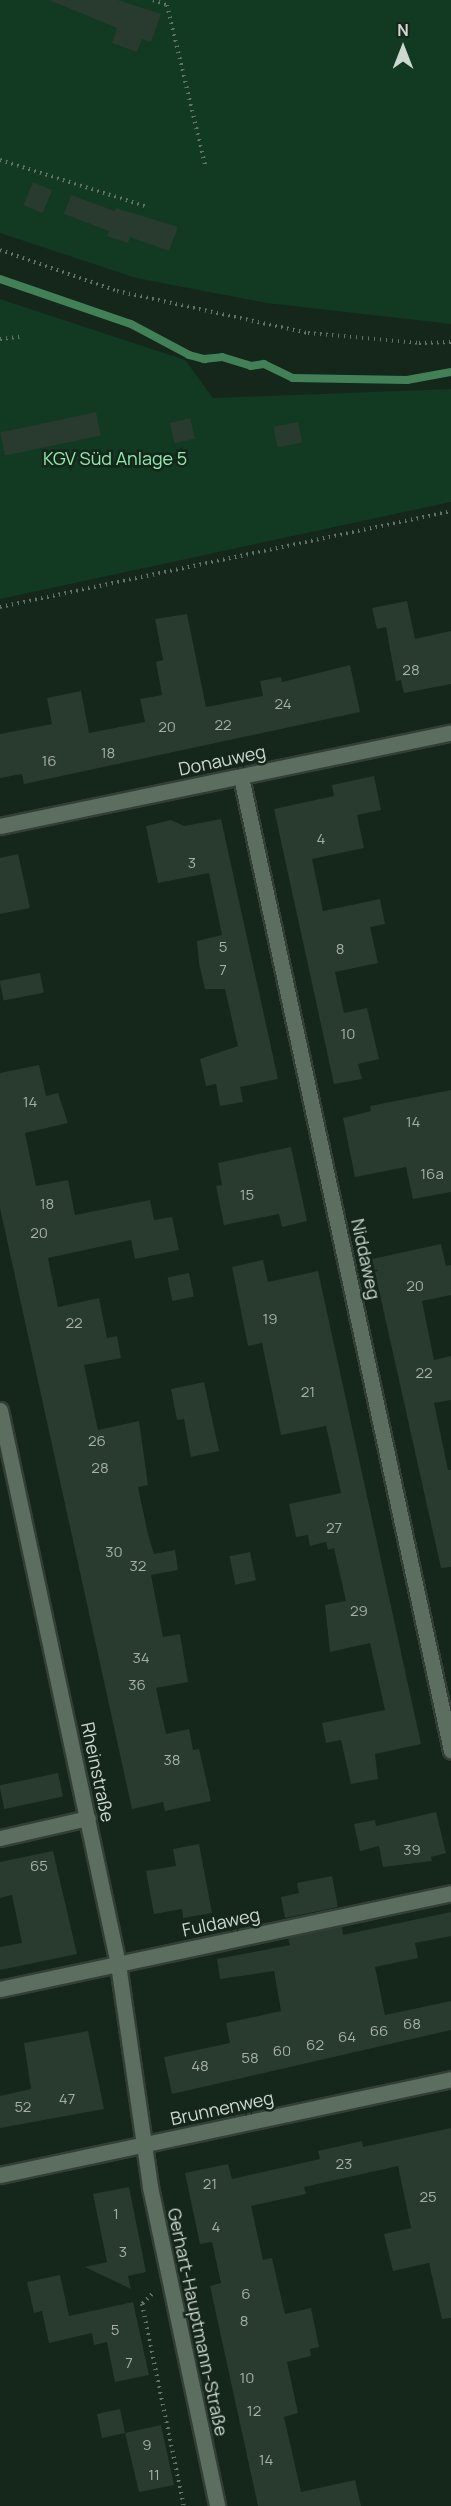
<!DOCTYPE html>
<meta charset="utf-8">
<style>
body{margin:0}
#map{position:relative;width:451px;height:2506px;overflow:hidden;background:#15261a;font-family:Manrope,sans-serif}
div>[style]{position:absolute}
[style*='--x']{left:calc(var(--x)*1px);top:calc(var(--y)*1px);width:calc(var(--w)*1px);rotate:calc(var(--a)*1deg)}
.green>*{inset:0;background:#123921}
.stream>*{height:8px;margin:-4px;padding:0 4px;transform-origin:4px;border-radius:4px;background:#428057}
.building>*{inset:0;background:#293a2e;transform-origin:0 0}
.path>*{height:4px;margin-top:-2px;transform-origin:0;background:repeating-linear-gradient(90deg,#637268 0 1.5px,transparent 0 6px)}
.roads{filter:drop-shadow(2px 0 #333f36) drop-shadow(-2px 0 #333f36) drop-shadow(0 2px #333f36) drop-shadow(0 -2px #333f36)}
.minor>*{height:15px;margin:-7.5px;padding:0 7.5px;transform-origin:7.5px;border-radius:7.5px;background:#5b6e60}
span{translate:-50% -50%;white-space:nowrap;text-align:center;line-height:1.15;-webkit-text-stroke:5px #15261a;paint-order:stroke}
.number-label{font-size:15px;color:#a4b0a8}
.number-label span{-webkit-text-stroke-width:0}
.park-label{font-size:18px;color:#91eaad}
.street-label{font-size:18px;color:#cdd8d0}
.north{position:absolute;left:373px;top:18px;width:60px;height:60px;-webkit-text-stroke:4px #15261a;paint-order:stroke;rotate:0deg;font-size:16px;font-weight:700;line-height:24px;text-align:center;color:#cdd8d0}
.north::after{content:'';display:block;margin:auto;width:21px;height:27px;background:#cdd8d0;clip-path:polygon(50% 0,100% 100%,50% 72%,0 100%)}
</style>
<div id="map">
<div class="green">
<i style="clip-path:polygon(0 0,451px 0,451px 324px,266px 303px,136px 278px,0 233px)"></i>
<i style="clip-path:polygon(0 299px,185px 360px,213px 398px,451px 389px,451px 502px,0 599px)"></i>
</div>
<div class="stream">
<i style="--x:0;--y:279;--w:139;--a:19"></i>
<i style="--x:131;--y:324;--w:66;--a:28.1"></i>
<i style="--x:189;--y:355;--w:16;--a:15"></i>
<i style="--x:204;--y:359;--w:18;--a:-6"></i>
<i style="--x:222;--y:357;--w:30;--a:17"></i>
<i style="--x:251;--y:366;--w:13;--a:-9"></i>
<i style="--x:264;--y:364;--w:32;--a:26"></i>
<i style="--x:293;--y:378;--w:114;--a:1"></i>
<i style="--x:407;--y:380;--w:45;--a:-10.3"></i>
</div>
<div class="building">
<i style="clip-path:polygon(49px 0,118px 0,161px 14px,151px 42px,142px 39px,137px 52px,112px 43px,117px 28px)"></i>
<i style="left:33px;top:182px;width:21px;height:25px;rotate:23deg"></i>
<i style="clip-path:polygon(71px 195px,115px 211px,116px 208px,178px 227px,169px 251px,130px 237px,128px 243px,107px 236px,109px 231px,64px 214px)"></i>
<i style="left:96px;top:412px;width:24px;height:98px;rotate:78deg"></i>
<i style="left:190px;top:418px;width:21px;height:21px;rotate:76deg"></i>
<i style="left:298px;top:422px;width:21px;height:25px;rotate:79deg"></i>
<i style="clip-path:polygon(407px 601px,415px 639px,451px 631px,451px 684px,404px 693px,401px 680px,396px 681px,386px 627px,377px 629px,372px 608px)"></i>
<i style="clip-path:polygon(187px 614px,206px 707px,263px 696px,260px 681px,281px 677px,282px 682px,350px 665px,360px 712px,24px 784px,22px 774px,0 778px,0 734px,52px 724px,47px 698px,81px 691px,89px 733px,145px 722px,140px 699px,162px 695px,156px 662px,163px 660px,155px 619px)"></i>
<i style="clip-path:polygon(374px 776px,381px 810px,357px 815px,364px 848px,312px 859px,323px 911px,380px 899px,385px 924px,370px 927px,378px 963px,335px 972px,344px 1013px,367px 1008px,379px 1059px,358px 1064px,362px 1079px,334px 1084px,274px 809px,334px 796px,332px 785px)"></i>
<i style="clip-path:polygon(221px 819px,278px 1079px,240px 1087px,243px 1102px,220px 1106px,216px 1084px,206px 1086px,200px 1059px,238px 1046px,225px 989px,205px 989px,199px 963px,197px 941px,222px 935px,209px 873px,158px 883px,146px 826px,171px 820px,184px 826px)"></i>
<i style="clip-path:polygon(18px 854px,30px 908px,0 914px,0 858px)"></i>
<i style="left:40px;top:973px;width:20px;height:41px;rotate:79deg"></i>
<i style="clip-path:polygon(39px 1065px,46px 1096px,58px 1093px,68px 1123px,25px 1133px,36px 1186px,68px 1180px,75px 1215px,150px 1200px,154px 1220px,172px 1217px,179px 1250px,135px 1259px,131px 1240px,48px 1258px,58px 1307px,99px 1298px,107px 1338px,117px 1336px,121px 1358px,84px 1365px,98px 1430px,139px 1421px,148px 1485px,138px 1487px,148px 1534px,154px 1554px,175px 1550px,178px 1570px,151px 1575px,163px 1637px,180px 1634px,188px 1682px,156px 1688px,166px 1734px,189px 1729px,193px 1750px,199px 1749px,211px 1801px,165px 1811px,163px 1802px,132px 1809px,0 1208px,0 1073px)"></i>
<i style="clip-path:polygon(451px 1090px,451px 1192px,413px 1199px,406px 1167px,355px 1177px,343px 1118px,371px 1111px,370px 1106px)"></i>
<i style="clip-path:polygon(291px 1147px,307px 1221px,282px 1227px,279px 1214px,224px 1225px,216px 1186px,222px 1185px,218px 1163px)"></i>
<i style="clip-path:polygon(441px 1244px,446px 1266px,451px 1265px,451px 1295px,422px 1301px,434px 1360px,451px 1356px,451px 1400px,434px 1403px,448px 1470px,451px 1470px,451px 1567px,441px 1568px,372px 1259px)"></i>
<i style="clip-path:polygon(263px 1260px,268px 1282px,318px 1271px,421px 1744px,375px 1754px,378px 1779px,351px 1784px,341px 1740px,326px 1743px,322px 1723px,385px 1710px,370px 1643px,330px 1652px,325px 1605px,346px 1601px,334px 1548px,328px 1550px,326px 1542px,310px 1546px,308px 1535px,296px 1537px,289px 1504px,341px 1493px,326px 1426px,281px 1435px,262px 1343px,248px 1346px,232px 1267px)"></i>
<i style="left:189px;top:1273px;width:24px;height:22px;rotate:78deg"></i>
<i style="clip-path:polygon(204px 1382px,219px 1451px,191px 1457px,184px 1419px,177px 1420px,171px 1389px)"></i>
<i style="left:250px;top:1552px;width:29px;height:21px;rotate:78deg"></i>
<i style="left:58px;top:1773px;width:24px;height:60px;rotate:78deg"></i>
<i style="clip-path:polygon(436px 1812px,446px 1853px,431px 1857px,432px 1861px,383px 1867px,379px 1846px,360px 1851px,354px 1824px,375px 1820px,376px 1826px)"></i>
<i style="clip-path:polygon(199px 1844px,212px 1913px,183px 1918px,182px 1909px,154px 1914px,146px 1871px,176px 1866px,173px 1849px)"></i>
<i style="clip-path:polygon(53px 1851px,77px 1954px,0 1970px,0 1947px,22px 1943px,12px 1895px,0 1898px,0 1862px)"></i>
<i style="clip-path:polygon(332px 1876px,338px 1907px,285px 1918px,281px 1897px,299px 1893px,297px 1883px)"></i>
<i style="clip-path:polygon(451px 1912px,451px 1936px,415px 1943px,418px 1958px,375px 1967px,385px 2015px,451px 2001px,451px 2030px,172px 2094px,164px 2057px,230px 2043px,226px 2023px,281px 2011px,274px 1971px,220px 1979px,217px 1959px,290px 1945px,288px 1938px,342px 1926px,343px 1935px)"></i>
<i style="clip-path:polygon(88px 2031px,104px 2109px,0 2128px,0 2096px,31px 2089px,24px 2043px)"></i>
<i style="clip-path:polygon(451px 2128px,451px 2318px,442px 2319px,429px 2263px,393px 2271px,384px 2234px,411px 2228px,398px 2166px,304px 2187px,306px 2194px,251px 2206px,263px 2260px,272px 2258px,285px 2314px,311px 2308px,319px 2347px,310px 2349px,311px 2356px,287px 2362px,298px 2413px,284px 2417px,301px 2492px,355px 2480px,361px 2506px,258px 2506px,210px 2286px,221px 2283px,212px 2242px,200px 2244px,185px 2173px,228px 2164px,232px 2179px,320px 2159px,318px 2151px,362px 2141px,363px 2147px)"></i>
<i style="clip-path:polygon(129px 2187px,146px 2272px,128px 2276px,131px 2289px,85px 2267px,107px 2262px,93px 2194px)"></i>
<i style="clip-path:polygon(60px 2275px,69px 2316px,133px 2302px,149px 2375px,115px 2382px,107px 2342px,94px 2345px,92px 2333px,49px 2343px,42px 2311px,34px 2313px,27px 2282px)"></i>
<i style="clip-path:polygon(120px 2409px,125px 2433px,161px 2425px,174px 2485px,139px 2492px,125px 2433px,102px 2438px,97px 2414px)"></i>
</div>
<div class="path">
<i style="--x:153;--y:0;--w:15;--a:20"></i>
<i style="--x:167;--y:5;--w:164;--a:76.6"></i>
<i style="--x:0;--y:160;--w:155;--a:17.6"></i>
<i style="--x:0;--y:250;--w:124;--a:19.3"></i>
<i style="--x:117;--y:291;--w:196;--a:12.4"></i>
<i style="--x:308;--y:333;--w:111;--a:5.1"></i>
<i style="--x:419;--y:343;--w:32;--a:-2"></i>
<i style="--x:0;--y:339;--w:23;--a:-7"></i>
<i style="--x:0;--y:607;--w:461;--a:-12"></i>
<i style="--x:152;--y:2294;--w:14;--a:135"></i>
<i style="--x:142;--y:2304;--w:206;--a:78.3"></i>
</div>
<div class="roads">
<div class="minor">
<i style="--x:241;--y:777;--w:996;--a:77.83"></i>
<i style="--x:0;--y:826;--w:460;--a:-11.7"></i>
<i style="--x:0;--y:1410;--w:566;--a:77.98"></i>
<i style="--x:118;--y:1964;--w:225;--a:81.8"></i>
<i style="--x:150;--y:2187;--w:326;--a:78.1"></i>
<i style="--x:0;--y:1838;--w:90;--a:-12.8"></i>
<i style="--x:0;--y:1989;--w:461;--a:-12"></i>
<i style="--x:0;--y:2175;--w:461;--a:-12"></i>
</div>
</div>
<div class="number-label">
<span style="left:411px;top:670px">28</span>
<span style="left:283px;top:704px">24</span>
<span style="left:223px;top:725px">22</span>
<span style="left:167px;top:727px">20</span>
<span style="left:108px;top:753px">18</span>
<span style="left:49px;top:761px">16</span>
<span style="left:321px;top:839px">4</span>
<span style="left:192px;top:863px">3</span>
<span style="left:223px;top:947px">5</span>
<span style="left:340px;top:949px">8</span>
<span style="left:223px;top:970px">7</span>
<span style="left:348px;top:1034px">10</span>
<span style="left:30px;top:1102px">14</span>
<span style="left:413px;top:1122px">14</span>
<span style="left:432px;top:1174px">16a</span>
<span style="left:247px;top:1195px">15</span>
<span style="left:47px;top:1204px">18</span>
<span style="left:39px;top:1233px">20</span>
<span style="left:415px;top:1286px">20</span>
<span style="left:270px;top:1319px">19</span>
<span style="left:74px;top:1323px">22</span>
<span style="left:424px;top:1373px">22</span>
<span style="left:308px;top:1392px">21</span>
<span style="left:97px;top:1441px">26</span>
<span style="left:100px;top:1468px">28</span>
<span style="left:334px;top:1528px">27</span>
<span style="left:114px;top:1552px">30</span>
<span style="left:138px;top:1566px">32</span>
<span style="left:359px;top:1611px">29</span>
<span style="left:141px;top:1658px">34</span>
<span style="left:137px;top:1685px">36</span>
<span style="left:172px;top:1760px">38</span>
<span style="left:412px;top:1850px">39</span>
<span style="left:39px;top:1866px">65</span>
<span style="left:412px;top:2024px">68</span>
<span style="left:379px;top:2031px">66</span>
<span style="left:347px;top:2037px">64</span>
<span style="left:315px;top:2045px">62</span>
<span style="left:282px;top:2051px">60</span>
<span style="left:250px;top:2058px">58</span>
<span style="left:200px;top:2066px">48</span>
<span style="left:67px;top:2099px">47</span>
<span style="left:23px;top:2107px">52</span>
<span style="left:344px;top:2164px">23</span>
<span style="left:210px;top:2184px">21</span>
<span style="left:428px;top:2197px">25</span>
<span style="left:116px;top:2214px">1</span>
<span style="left:216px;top:2227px">4</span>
<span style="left:123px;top:2252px">3</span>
<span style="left:246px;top:2294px">6</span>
<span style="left:244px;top:2321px">8</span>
<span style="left:115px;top:2330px">5</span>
<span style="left:129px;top:2363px">7</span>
<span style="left:247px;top:2378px">10</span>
<span style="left:254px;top:2411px">12</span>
<span style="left:147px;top:2445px">9</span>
<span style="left:266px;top:2460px">14</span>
<span style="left:154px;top:2475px">11</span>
</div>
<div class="park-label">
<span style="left:115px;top:458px">KGV Süd Anlage 5</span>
</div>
<div class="street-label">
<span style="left:222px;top:760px;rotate:-12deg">Donauweg</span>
<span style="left:366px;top:1259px;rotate:78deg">Niddaweg</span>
<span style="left:98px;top:1772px;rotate:78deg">Rheinstraße</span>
<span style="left:221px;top:1922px;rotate:-12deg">Fuldaweg</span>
<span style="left:222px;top:2108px;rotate:-12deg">Brunnenweg</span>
<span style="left:198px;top:2322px;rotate:78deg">Gerhart-Hauptmann-Straße</span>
</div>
<div class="north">N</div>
</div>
